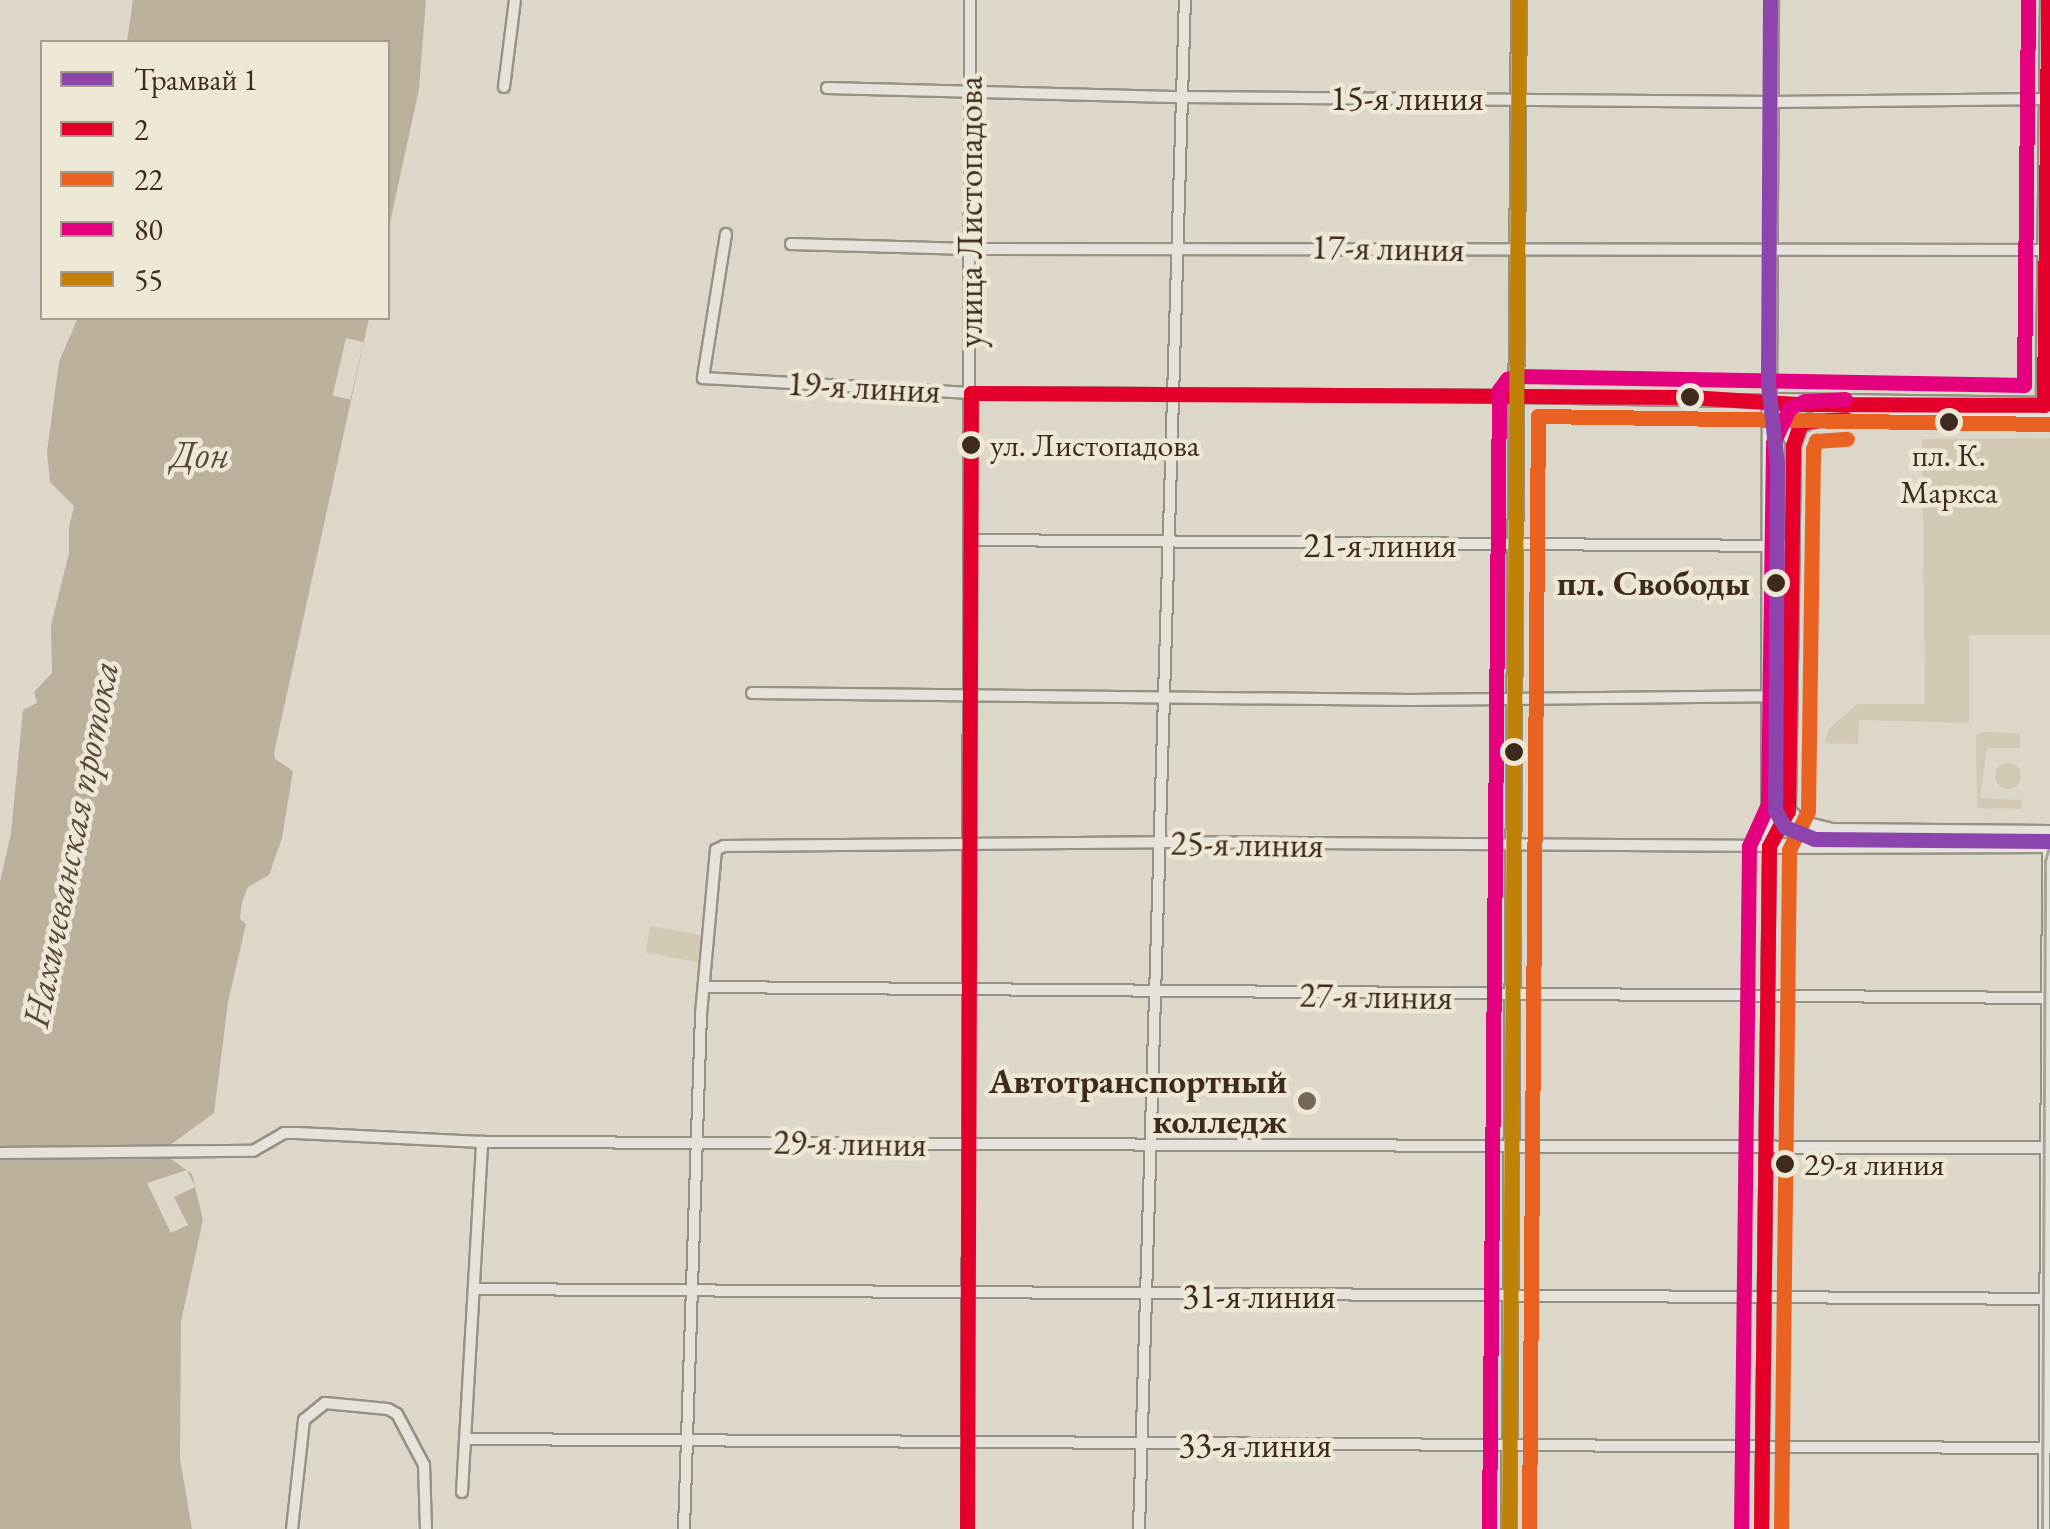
<!DOCTYPE html>
<meta charset="utf-8">
<style>
body{margin:0}
#map{position:relative;width:2050px;height:1529px;overflow:hidden;background:#dcd7c8;font-family:"EB Garamond",serif}
div>[style]{position:absolute}
[style*='--x']{left:calc(var(--x)*1px);top:calc(var(--y)*1px);width:calc(var(--w)*1px);rotate:calc(var(--a)*1deg)}
.green>*{inset:0;background:#d1c9b4;transform-origin:0 0}
.round{border-radius:50%}
.water>*{inset:0;background:#bab09c}
.pier>*{inset:0;background:#dcd7c8;transform-origin:0 0}
.roads{filter:drop-shadow(2px 0 #969187) drop-shadow(-2px 0 #969187) drop-shadow(0 2px #969187) drop-shadow(0 -2px #969187)}
.minor>*{height:10px;margin:-5px;padding:0 5px;transform-origin:5px;border-radius:5px;background:#e4e2da}
.tertiary>*{height:11px;margin:-5.5px;padding:0 5.5px;transform-origin:5.5px;border-radius:5.5px;background:#e4e2da}
.secondary>*{height:14px;margin:-7px;padding:0 7px;transform-origin:7px;border-radius:7px;background:#e4e2da}
.tram>*{height:2.5px;margin:-1.25px;padding:0 1.25px;transform-origin:1.25px;border-radius:1.25px;background:#a7a39d}
.bus-1>*{height:15px;margin:-7.5px;padding:0 7.5px;transform-origin:7.5px;border-radius:7.5px;background:#e4002b}
.bus-2>*{height:15px;margin:-7.5px;padding:0 7.5px;transform-origin:7.5px;border-radius:7.5px;background:#e96222}
.bus-3>*{height:15px;margin:-7.5px;padding:0 7.5px;transform-origin:7.5px;border-radius:7.5px;background:#e5007d}
.bus-4>*{height:15px;margin:-7.5px;padding:0 7.5px;transform-origin:7.5px;border-radius:7.5px;background:#c08109}
.tram-1>*{height:15px;margin:-7.5px;padding:0 7.5px;transform-origin:7.5px;border-radius:7.5px;background:#8e44ad}
.dots>*{width:28px;height:28px;translate:-50% -50%;box-sizing:border-box;border:5px solid #ede8d6;border-radius:50%}
span{translate:-50% -50%;white-space:nowrap;text-align:center;line-height:1.15;-webkit-text-stroke:9px #ede8d6;paint-order:stroke}
.bus-label{font-size:32px;color:#3f2b1e}
.left{translate:0 -50%;text-align:left}
.street-label{font-size:35px;color:#3f2b1e}
.stop-label{font-size:35px;color:#3f2b1e;font-weight:700}
.right{translate:-100% -50%;text-align:right}
.poi-label{font-size:35px;color:#3f2b1e;font-weight:700}
.water-label{font-size:38px;color:#5a4839;font-style:italic}
.legend{position:absolute;left:40px;top:40px;width:350px;height:280px;box-sizing:border-box;background:#ede8d6;border:2px solid #a79c8c;margin:0;padding:12px 18px;list-style:none;font-size:30px;color:#3f2b1e}
.legend li{display:flex;align-items:center;gap:20px;height:50px}
.legend b{width:50px;border:2px solid #a79c8c}
</style>
<div id="map">
<div class="green">
<i style="clip-path:polygon(2050px 438px,2050px 635px,1969px 635px,1969px 723px,1859px 720px,1858px 744px,1825px 743px,1828px 730px,1857px 704px,1925px 704px,1922px 439px)"></i>
<i style="clip-path:polygon(1981px 732px,2020px 733px,2020px 748px,1987px 748px,1980px 798px,2022px 800px,2021px 809px,1977px 808px,1976px 736px)"></i>
<i class="round" style="left:1995px;top:763px;width:26px;height:26px"></i>
<i style="left:650px;top:926px;width:57px;height:27px;rotate:10deg"></i>
</div>
<div class="water">
<i style="clip-path:polygon(133px 0,426px 0,419px 89px,388px 232px,388px 42px,127px 42px)"></i>
<i style="clip-path:polygon(78px 318px,369px 318px,274px 753px,275px 759px,293px 771px,282px 838px,269px 875px,248px 887px,242px 902px,240px 919px,246px 924px,228px 1002px,214px 1113px,166px 1148px,168px 1157px,192px 1174px,203px 1220px,181px 1321px,180px 1459px,192px 1529px,0 1529px,0 882px,11px 833px,23px 710px,37px 703px,34px 692px,52px 673px,51px 625px,69px 553px,69px 527px,74px 506px,50px 482px,47px 452px,59px 362px)"></i>
</div>
<div class="pier">
<i style="left:346px;top:338px;width:18px;height:59px;rotate:13deg"></i>
<i style="clip-path:polygon(187px 1170px,195px 1187px,174px 1197px,188px 1225px,171px 1233px,147px 1183px)"></i>
</div>
<div class="roads">
<div class="minor">
<i style="--x:504;--y:87;--w:88;--a:-82.8"></i>
<i style="--x:827;--y:88;--w:355;--a:1.5"></i>
<i style="--x:1182;--y:97;--w:589;--a:0.49"></i>
<i style="--x:1771;--y:102;--w:279;--a:-0.6"></i>
<i style="--x:726;--y:234;--w:146;--a:99.1"></i>
<i style="--x:703;--y:378;--w:268;--a:3.2"></i>
<i style="--x:971;--y:393;--w:547;--a:0.31"></i>
<i style="--x:791;--y:244;--w:180;--a:1.6"></i>
<i style="--x:971;--y:249;--w:1079;--a:0.05"></i>
<i style="--x:969;--y:540;--w:823;--a:0.42"></i>
<i style="--x:752;--y:693;--w:659;--a:0.61"></i>
<i style="--x:1411;--y:700;--w:358;--a:-0.6"></i>
<i style="--x:705;--y:987;--w:1345;--a:0.47"></i>
<i style="--x:0;--y:1153;--w:253;--a:-0.5"></i>
<i style="--x:253;--y:1151;--w:36;--a:-30"></i>
<i style="--x:284;--y:1133;--w:13;--a:0"></i>
<i style="--x:297;--y:1133;--w:185;--a:2.8"></i>
<i style="--x:482;--y:1142;--w:1030;--a:0.22"></i>
<i style="--x:474;--y:1289;--w:1576;--a:0.36"></i>
<i style="--x:465;--y:1439;--w:1585;--a:0.33"></i>
<i style="--x:462;--y:1492;--w:351;--a:-86.7"></i>
<i style="--x:292;--y:1529;--w:110;--a:-83.7"></i>
<i style="--x:304;--y:1420;--w:27;--a:-39"></i>
<i style="--x:325;--y:1403;--w:63;--a:5.4"></i>
<i style="--x:388;--y:1409;--w:10;--a:29"></i>
<i style="--x:397;--y:1414;--w:58;--a:62.1"></i>
<i style="--x:424;--y:1465;--w:64;--a:88.2"></i>
<i style="--x:684;--y:1529;--w:515;--a:-88.11"></i>
<i style="--x:701;--y:1014;--w:165;--a:-84.8"></i>
<i style="--x:716;--y:850;--w:9;--a:-27"></i>
<i style="--x:724;--y:846;--w:437;--a:-0.5"></i>
<i style="--x:1161;--y:842;--w:608;--a:0.38"></i>
<i style="--x:967;--y:1529;--w:1529;--a:-89.89"></i>
<i style="--x:1139;--y:1529;--w:1530;--a:-88.28"></i>
<i style="--x:2044;--y:1529;--w:684;--a:-89.66"></i>
</div>
<div class="tertiary">
<i style="--x:1518;--y:396;--w:252;--a:1.1"></i>
<i style="--x:1770;--y:401;--w:401;--a:-89.7"></i>
<i style="--x:1770;--y:401;--w:50;--a:62.4"></i>
<i style="--x:1512;--y:1146;--w:538;--a:0.11"></i>
<i style="--x:1761;--y:1529;--w:683;--a:-89.33"></i>
</div>
<div class="secondary">
<i style="--x:2048;--y:0;--w:405;--a:90.6"></i>
<i style="--x:2044;--y:405;--w:9;--a:63"></i>
<i style="--x:1788;--y:811;--w:366;--a:-89.2"></i>
<i style="--x:1793;--y:445;--w:21;--a:-71"></i>
<i style="--x:1800;--y:425;--w:19;--a:-21"></i>
<i style="--x:1818;--y:418;--w:232;--a:0.2"></i>
<i style="--x:1788;--y:811;--w:17;--a:45"></i>
<i style="--x:1800;--y:823;--w:32;--a:14"></i>
<i style="--x:1831;--y:831;--w:219;--a:0.5"></i>
<i style="--x:1769;--y:846;--w:445;--a:-89.9"></i>
<i style="--x:1770;--y:401;--w:280;--a:0.8"></i>
<i style="--x:1769;--y:846;--w:281;--a:-0.2"></i>
<i style="--x:1509;--y:1529;--w:1529;--a:-89.63"></i>
</div>
</div>
<div class="tram">
<i style="--x:2042;--y:1529;--w:668;--a:-89.74"></i>
<i style="--x:2045;--y:861;--w:19;--a:-74"></i>
</div>
<div class="bus-1">
<i style="--x:967;--y:1529;--w:1136;--a:-89.8"></i>
<i style="--x:971;--y:393;--w:719;--a:0.32"></i>
<i style="--x:1690;--y:397;--w:108;--a:3.7"></i>
<i style="--x:1798;--y:404;--w:246;--a:0.2"></i>
<i style="--x:2044;--y:405;--w:405;--a:-89.4"></i>
<i style="--x:1761;--y:1529;--w:683;--a:-89.33"></i>
<i style="--x:1769;--y:846;--w:40;--a:-62"></i>
<i style="--x:1788;--y:811;--w:366;--a:-89.2"></i>
<i style="--x:1793;--y:445;--w:21;--a:-71"></i>
<i style="--x:1800;--y:425;--w:9;--a:-27"></i>
<i style="--x:1808;--y:421;--w:38;--a:-3"></i>
</div>
<div class="bus-2">
<i style="--x:1529;--y:1529;--w:1113;--a:-89.54"></i>
<i style="--x:1538;--y:416;--w:512;--a:0.9"></i>
<i style="--x:1781;--y:1529;--w:679;--a:-89.32"></i>
<i style="--x:1789;--y:850;--w:43;--a:-64"></i>
<i style="--x:1808;--y:811;--w:362;--a:-89.2"></i>
<i style="--x:1813;--y:449;--w:9;--a:-69"></i>
<i style="--x:1816;--y:441;--w:31;--a:-4"></i>
</div>
<div class="bus-3">
<i style="--x:1489;--y:1529;--w:1139;--a:-89.5"></i>
<i style="--x:1499;--y:390;--w:14;--a:-54"></i>
<i style="--x:1507;--y:379;--w:11;--a:-15"></i>
<i style="--x:1518;--y:376;--w:506;--a:1.02"></i>
<i style="--x:2024;--y:385;--w:385;--a:-89.4"></i>
<i style="--x:1741;--y:1529;--w:683;--a:-89.33"></i>
<i style="--x:1749;--y:846;--w:46;--a:-65.7"></i>
<i style="--x:1768;--y:804;--w:361;--a:-89.2"></i>
<i style="--x:1773;--y:443;--w:38;--a:-65"></i>
<i style="--x:1789;--y:408;--w:17;--a:-24"></i>
<i style="--x:1805;--y:401;--w:40;--a:-2.9"></i>
</div>
<div class="bus-4">
<i style="--x:1509;--y:1529;--w:1529;--a:-89.63"></i>
</div>
<div class="tram-1">
<i style="--x:1770;--y:0;--w:384;--a:90.3"></i>
<i style="--x:1768;--y:384;--w:80;--a:83.5"></i>
<i style="--x:1777;--y:463;--w:347;--a:90.3"></i>
<i style="--x:1775;--y:810;--w:20;--a:60"></i>
<i style="--x:1785;--y:827;--w:32;--a:22"></i>
<i style="--x:1815;--y:839;--w:235;--a:0.5"></i>
</div>
<div class="dots">
<i style="left:1690px;top:397px;background:#3f2b1e"></i>
<i style="left:1949px;top:422px;background:#3f2b1e"></i>
<i style="left:971px;top:445px;background:#3f2b1e"></i>
<i style="left:1776px;top:583px;background:#3f2b1e"></i>
<i style="left:1514px;top:752px;background:#3f2b1e"></i>
<i style="left:1307px;top:1101px;background:#76675a"></i>
<i style="left:1785px;top:1164px;background:#3f2b1e"></i>
</div>
<div class="bus-label">
<span class="left" style="left:990px;top:445px">ул. Листопадова</span>
<span style="left:1949px;top:474px">пл. К.<br>Маркса</span>
<span class="left" style="left:1804px;top:1164px">29-я линия</span>
</div>
<div class="street-label">
<span style="left:1407px;top:98px">15-я линия</span>
<span style="left:970px;top:212px;rotate:-90deg">улица Листопадова</span>
<span style="left:1388px;top:248px;rotate:1deg">17-я линия</span>
<span style="left:864px;top:387px;rotate:3deg">19-я линия</span>
<span style="left:1380px;top:545px">21-я линия</span>
<span style="left:1247px;top:844px;rotate:1deg">25-я линия</span>
<span style="left:1376px;top:996px;rotate:1deg">27-я линия</span>
<span style="left:850px;top:1143px;rotate:1deg">29-я линия</span>
<span style="left:1259px;top:1296px">31-я линия</span>
<span style="left:1255px;top:1445px">33-я линия</span>
</div>
<div class="stop-label">
<span class="right" style="left:1750px;top:583px">пл. Свободы</span>
</div>
<div class="poi-label">
<span class="right" style="left:1287px;top:1101px">Автотранспортный<br>колледж</span>
</div>
<div class="water-label">
<span style="left:200px;top:454px">Дон</span>
<span style="left:70px;top:844px;rotate:-79deg">Нахичеванская протока</span>
</div>
<ul class="legend">
<li><b style="height:12px;background:#8e44ad"></b>Трамвай 1</li>
<li><b style="height:12px;background:#e4002b"></b>2</li>
<li><b style="height:12px;background:#e96222"></b>22</li>
<li><b style="height:12px;background:#e5007d"></b>80</li>
<li><b style="height:12px;background:#c08109"></b>55</li>
</ul>
</div>
